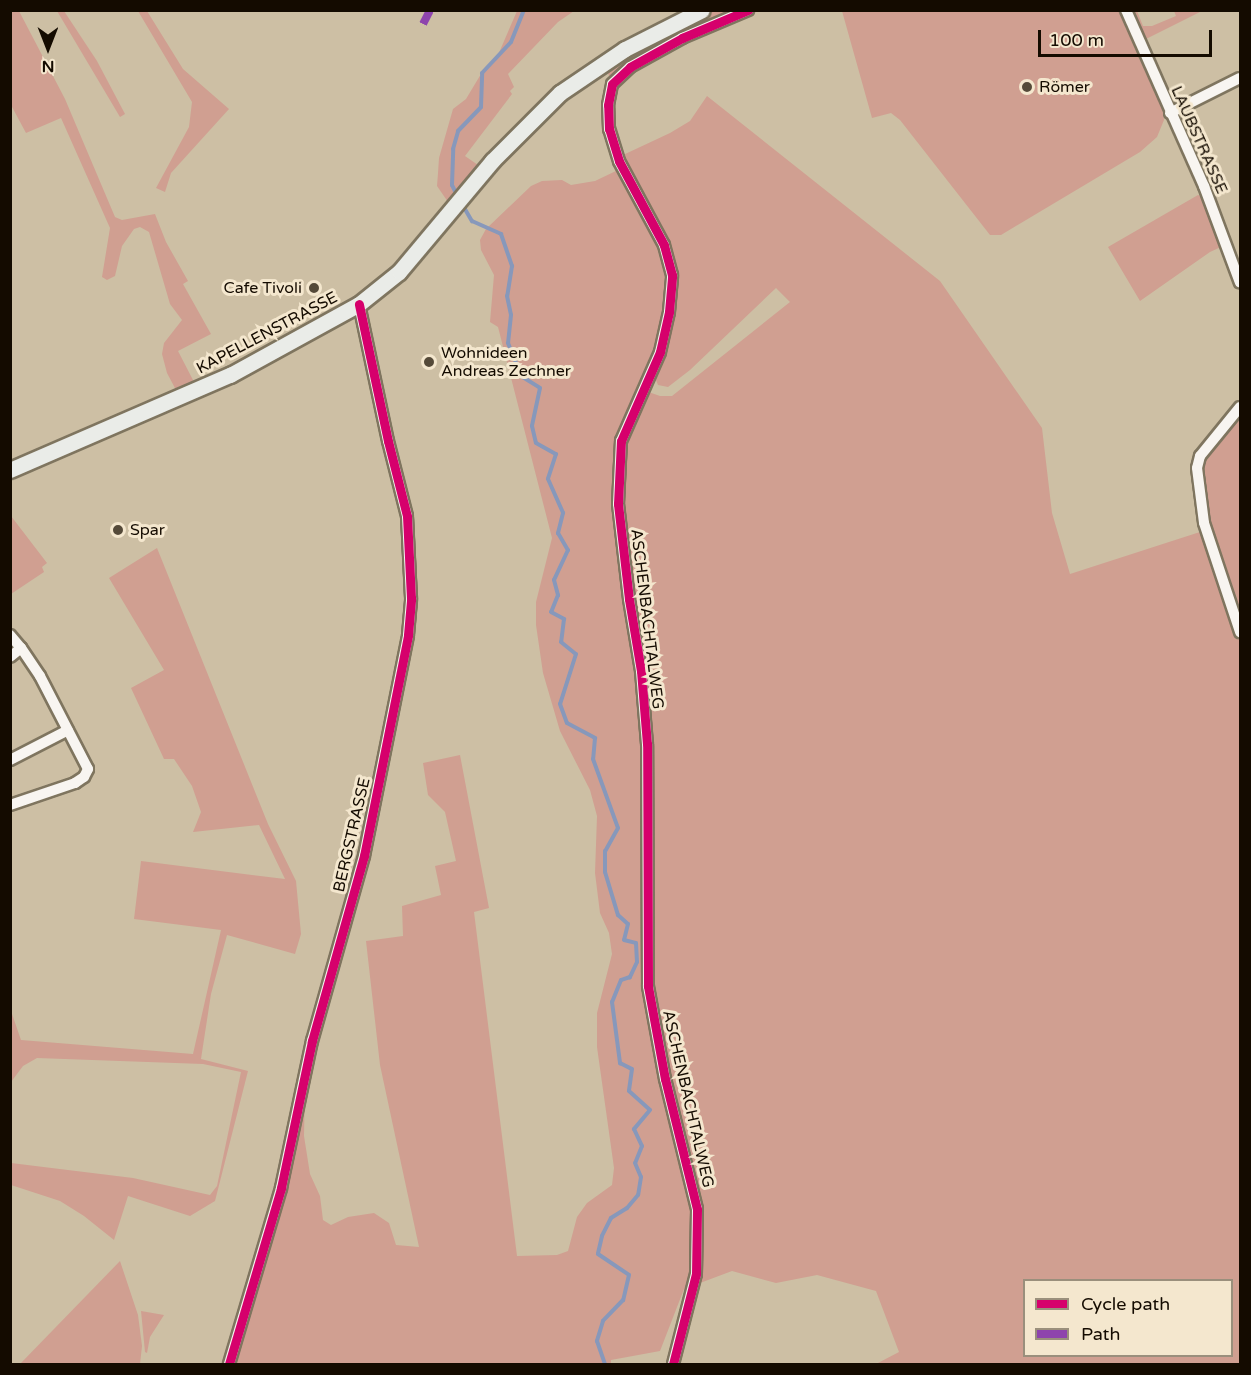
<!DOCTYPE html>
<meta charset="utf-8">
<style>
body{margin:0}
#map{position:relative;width:1251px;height:1375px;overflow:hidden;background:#cdbfa4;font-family:"Varela Round",sans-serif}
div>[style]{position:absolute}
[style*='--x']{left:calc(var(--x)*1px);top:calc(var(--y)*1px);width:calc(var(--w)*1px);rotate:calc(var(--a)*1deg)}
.green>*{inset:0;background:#d09f91}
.stream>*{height:4px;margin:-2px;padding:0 2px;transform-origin:2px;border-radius:2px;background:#8798bb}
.roads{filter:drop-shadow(2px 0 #7f755f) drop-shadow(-2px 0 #7f755f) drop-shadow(0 2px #7f755f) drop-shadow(0 -2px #7f755f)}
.street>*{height:10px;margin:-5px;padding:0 5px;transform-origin:5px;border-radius:5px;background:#f8f5f1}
.secondary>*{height:15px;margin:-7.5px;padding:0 7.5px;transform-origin:7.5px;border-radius:7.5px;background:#eaece8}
.quiet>*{height:8px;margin-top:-4px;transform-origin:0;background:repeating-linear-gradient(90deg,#8e44ad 0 15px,transparent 0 23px)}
.cycleway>*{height:9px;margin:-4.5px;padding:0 4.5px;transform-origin:4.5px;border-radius:4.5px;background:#d6006c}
.dots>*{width:16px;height:16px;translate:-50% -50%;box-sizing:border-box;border:3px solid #f4e7ce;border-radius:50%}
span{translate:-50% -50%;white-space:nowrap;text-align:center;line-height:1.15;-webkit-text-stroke:6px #f4e7ce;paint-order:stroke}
.poi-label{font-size:16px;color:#140b00}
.left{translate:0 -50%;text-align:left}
.right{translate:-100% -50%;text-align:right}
.street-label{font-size:16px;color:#140b00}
.frame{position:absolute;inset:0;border:12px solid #140b00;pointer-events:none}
.legend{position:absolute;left:1023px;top:1279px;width:210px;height:78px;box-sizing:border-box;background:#f4e7ce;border:2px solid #9a8f7c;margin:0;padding:8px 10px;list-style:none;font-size:18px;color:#140b00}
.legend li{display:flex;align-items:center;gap:12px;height:30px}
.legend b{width:30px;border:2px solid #9a8f7c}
.north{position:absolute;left:18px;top:18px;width:60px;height:60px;-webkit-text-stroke:4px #f4e7ce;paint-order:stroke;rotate:180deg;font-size:16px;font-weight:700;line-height:24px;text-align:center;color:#140b00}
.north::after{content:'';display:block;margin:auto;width:21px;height:27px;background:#140b00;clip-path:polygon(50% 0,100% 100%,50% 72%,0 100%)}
.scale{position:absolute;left:1038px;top:30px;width:174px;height:27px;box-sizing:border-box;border:3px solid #140b00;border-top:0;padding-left:8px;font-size:18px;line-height:21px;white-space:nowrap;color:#140b00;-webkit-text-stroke:4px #f4e7ce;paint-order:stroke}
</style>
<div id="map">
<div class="green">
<i style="clip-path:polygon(10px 11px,19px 11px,65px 99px,115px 217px,122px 220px,155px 214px,166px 242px,188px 281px,183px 284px,211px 334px,178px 351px,194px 382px,176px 390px,167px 373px,162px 354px,164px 343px,182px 320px,170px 304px,149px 232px,140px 227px,134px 229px,122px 246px,115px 276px,107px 280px,102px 277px,110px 228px,61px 118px,26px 133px,11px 105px)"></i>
<i style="clip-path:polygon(57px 11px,64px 11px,97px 61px,125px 114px,120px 117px)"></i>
<i style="clip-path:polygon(138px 11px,147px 11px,183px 69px,229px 109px,171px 173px,165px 192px,156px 188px,189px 127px,192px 102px)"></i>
<i style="clip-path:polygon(517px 11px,574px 11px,558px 22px,508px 74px,514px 87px,510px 91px,512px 94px,465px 156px,478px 165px,448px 202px,437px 186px,438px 173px,439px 158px,453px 109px,466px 99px,481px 74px,498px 55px)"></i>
<i style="clip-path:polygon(715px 11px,734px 11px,680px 34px,640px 55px,610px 78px,605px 66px,697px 17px)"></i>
<i style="clip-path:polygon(842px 11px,1121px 11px,1163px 108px,1164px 120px,1157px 137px,1140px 152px,1001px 235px,990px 235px,900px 120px,891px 113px,872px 118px)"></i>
<i style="clip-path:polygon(1132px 11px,1137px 11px,1143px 26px,1152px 26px,1176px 16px,1174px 11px,1202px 11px,1144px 40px)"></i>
<i style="clip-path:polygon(evenodd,707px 96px,940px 281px,1042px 428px,1052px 513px,1070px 574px,1203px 531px,1201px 468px,1204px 458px,1240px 413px,1240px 1364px,876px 1364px,899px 1352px,876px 1291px,817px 1275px,776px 1283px,732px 1271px,684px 1289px,660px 1351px,611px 1360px,611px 1364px,234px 1364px,284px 1189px,305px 1086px,304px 1136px,310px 1174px,320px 1196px,323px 1220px,331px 1225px,348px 1217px,374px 1213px,389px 1223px,396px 1245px,419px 1247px,380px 1065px,366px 941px,403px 936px,402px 906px,441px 895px,435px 866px,456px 861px,445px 812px,428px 795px,423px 763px,460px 755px,489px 908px,474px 912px,517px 1256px,557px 1255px,568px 1251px,577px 1217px,587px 1203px,612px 1185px,614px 1168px,597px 1047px,597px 1013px,612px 954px,609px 933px,600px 913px,595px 873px,597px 816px,590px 790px,560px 731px,543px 673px,536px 625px,536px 602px,552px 538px,498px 327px,490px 322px,494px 275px,481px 250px,480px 240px,486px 229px,531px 186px,542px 181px,562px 180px,571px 185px,595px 181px,618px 170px,659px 247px,667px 275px,659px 335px,640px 389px,660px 396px,672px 396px,790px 302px,776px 288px,690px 370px,668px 387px,658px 385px,656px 380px,674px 313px,677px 274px,669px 242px,623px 155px,670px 133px,690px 121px,707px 96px,1024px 1280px,1232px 1280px,1232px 1356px,1024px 1356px,1024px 1280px)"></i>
<i style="clip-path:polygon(1198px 195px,1203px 197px,1223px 246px,1210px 252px,1140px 301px,1108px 247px)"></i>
<i style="clip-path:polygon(11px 516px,47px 563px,42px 567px,44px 572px,11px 594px)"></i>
<i style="clip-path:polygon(157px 548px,268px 824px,296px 881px,301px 934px,295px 954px,227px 935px,211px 994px,201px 1059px,248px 1071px,215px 1201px,190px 1216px,128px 1196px,114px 1240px,84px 1216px,60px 1201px,11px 1185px,11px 1163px,133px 1178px,210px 1195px,217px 1186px,241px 1072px,203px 1064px,37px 1058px,23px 1066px,11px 1082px,11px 1011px,21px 1040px,193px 1054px,221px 930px,134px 919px,141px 861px,285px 879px,259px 825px,193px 832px,201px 812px,192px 786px,174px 759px,164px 759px,131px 688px,164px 670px,109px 578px)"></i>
<i style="clip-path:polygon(120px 1261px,138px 1315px,142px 1346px,140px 1364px,20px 1364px)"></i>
<i style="clip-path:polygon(141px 1311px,164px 1315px,150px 1337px,147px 1353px,145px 1352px)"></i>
</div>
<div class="stream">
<i style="--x:457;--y:195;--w:11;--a:-117"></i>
<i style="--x:452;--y:185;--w:36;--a:-88"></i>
<i style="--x:453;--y:149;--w:19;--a:-74"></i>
<i style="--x:458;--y:131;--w:33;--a:-46"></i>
<i style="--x:481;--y:107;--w:34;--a:-88"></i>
<i style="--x:482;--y:73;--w:42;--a:-46.9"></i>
<i style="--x:511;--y:42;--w:35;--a:-68"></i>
<i style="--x:462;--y:204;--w:20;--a:60"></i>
<i style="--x:472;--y:221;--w:32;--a:24"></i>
<i style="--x:501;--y:234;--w:34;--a:71"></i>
<i style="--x:512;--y:266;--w:30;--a:99"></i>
<i style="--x:507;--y:296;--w:19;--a:78"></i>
<i style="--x:511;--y:315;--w:28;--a:96"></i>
<i style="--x:508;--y:343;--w:35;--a:68"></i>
<i style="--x:521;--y:376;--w:22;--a:32"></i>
<i style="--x:540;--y:388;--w:39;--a:102"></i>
<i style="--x:532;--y:426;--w:17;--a:77"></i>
<i style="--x:536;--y:443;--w:23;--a:29"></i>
<i style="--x:556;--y:454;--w:26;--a:108"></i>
<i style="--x:548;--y:479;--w:37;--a:66"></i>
<i style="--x:563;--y:513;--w:21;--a:104"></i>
<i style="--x:558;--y:533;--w:20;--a:60"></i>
<i style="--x:568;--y:550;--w:33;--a:115"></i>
<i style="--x:554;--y:580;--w:16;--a:75"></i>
<i style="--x:558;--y:595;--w:18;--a:112"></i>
<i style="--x:551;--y:612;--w:15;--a:28"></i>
<i style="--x:564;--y:619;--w:23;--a:97"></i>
<i style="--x:561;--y:642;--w:19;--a:39"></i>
<i style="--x:576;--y:654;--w:52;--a:107.7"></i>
<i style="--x:560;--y:704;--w:20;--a:70"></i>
<i style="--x:567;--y:723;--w:32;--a:28"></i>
<i style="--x:595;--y:738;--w:21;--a:95"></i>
<i style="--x:593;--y:759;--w:73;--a:70.1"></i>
<i style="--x:618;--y:828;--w:26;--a:119"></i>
<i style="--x:605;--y:851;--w:21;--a:90"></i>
<i style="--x:605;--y:872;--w:45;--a:73.2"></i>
<i style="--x:618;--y:915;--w:13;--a:42"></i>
<i style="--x:628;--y:924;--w:16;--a:104"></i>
<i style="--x:624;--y:940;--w:12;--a:14"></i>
<i style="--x:636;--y:943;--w:19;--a:87"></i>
<i style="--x:637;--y:962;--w:17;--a:115"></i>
<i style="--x:630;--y:977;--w:9;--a:162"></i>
<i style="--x:621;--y:980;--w:24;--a:112"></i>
<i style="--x:612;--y:1002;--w:62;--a:82.5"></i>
<i style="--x:620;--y:1063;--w:13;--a:27"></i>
<i style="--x:632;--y:1069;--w:22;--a:98"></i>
<i style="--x:629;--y:1091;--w:28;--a:42"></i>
<i style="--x:650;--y:1110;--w:25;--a:130"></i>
<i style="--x:634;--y:1129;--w:19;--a:65"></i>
<i style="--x:642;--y:1146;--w:18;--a:112"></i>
<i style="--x:635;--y:1163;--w:15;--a:67"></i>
<i style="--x:641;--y:1177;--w:18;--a:99"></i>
<i style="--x:638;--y:1195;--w:17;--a:130"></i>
<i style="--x:627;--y:1208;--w:19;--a:148"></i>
<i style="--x:611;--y:1218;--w:20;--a:117"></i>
<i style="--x:602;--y:1236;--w:18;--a:103"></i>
<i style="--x:598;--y:1254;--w:37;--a:34"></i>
<i style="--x:629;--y:1275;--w:26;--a:103"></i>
<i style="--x:623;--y:1300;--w:29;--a:134"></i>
<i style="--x:603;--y:1321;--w:21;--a:107"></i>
<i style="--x:597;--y:1341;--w:24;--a:71"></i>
</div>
<div class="roads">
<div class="street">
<i style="--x:1126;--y:10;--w:193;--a:66.1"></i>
<i style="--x:1204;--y:186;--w:103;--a:69.6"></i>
<i style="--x:1170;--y:113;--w:78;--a:-26.6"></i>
<i style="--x:1240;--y:407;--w:63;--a:129.2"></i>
<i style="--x:1200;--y:456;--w:12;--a:104"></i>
<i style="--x:1197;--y:468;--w:55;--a:82.7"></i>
<i style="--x:1204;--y:523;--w:115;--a:71.7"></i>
<i style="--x:10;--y:635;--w:17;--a:50"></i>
<i style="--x:21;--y:648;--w:14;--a:141"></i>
<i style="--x:10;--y:760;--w:65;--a:-27.3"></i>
<i style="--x:10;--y:805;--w:69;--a:-18.7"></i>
<i style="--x:75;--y:783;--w:11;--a:-34"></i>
<i style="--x:84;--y:777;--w:9;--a:-63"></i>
<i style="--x:88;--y:769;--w:105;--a:-117.3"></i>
<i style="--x:40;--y:676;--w:34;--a:-124"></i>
<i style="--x:229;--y:1364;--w:184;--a:-73.5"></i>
<i style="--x:281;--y:1188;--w:150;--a:-78.1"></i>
<i style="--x:312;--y:1041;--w:192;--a:-74.3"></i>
<i style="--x:364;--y:856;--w:225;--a:-78.7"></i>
<i style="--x:408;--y:635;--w:37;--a:-85"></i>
<i style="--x:411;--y:598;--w:82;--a:-92.8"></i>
<i style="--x:407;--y:516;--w:77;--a:-104.2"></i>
<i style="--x:388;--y:441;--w:140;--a:-102"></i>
<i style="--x:673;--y:1364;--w:93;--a:-75.7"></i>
<i style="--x:696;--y:1274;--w:65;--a:-89.1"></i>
<i style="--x:697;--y:1209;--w:134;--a:-103.8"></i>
<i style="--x:665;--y:1079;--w:95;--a:-100.4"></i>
<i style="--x:648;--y:986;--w:242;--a:-90.2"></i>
<i style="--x:647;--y:744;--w:73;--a:-94.7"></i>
<i style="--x:641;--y:671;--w:73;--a:-99.5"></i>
<i style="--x:629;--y:599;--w:96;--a:-96.6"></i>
<i style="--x:618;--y:504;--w:63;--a:-87.3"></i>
<i style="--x:621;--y:441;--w:97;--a:-66.3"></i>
<i style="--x:660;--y:352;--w:41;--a:-77.3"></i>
<i style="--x:669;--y:312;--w:37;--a:-85"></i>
<i style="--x:672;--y:275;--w:31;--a:-105"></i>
<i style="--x:664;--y:245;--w:95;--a:-118.2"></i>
<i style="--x:619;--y:161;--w:34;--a:-107"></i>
<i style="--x:609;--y:129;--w:24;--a:-92"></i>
<i style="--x:608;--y:105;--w:21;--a:-79"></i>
<i style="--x:612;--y:84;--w:25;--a:-43"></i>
<i style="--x:630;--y:67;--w:60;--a:-29.1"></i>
<i style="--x:682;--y:38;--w:72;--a:-23"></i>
</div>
<div class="secondary">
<i style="--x:10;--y:470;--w:240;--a:-23.4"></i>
<i style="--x:230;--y:375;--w:147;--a:-28.8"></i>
<i style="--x:359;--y:304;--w:51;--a:-38.7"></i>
<i style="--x:399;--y:272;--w:145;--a:-50"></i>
<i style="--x:492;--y:161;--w:96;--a:-45"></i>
<i style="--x:560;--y:93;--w:78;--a:-34.1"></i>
<i style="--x:625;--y:49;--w:86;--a:-26.9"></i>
</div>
</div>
<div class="quiet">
<i style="--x:423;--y:24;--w:16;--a:-63"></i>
</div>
<div class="cycleway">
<i style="--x:229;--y:1364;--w:184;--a:-73.5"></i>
<i style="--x:281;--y:1188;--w:150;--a:-78.1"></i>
<i style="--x:312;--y:1041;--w:192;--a:-74.3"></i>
<i style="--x:364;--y:856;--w:225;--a:-78.7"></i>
<i style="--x:408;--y:635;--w:37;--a:-85"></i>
<i style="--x:411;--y:598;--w:82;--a:-92.8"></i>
<i style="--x:407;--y:516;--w:77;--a:-104.2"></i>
<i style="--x:388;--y:441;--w:140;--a:-102"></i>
<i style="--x:673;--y:1364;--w:93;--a:-75.7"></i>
<i style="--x:696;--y:1274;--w:65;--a:-89.1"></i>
<i style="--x:697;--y:1209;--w:134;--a:-103.8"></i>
<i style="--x:665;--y:1079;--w:95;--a:-100.4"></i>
<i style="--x:648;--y:986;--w:242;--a:-90.2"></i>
<i style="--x:647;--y:744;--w:73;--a:-94.7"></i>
<i style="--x:641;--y:671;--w:73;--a:-99.5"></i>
<i style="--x:629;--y:599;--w:96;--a:-96.6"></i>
<i style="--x:618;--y:504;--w:63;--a:-87.3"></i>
<i style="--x:621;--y:441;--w:97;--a:-66.3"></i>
<i style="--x:660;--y:352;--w:41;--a:-77.3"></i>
<i style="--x:669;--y:312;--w:37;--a:-85"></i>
<i style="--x:672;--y:275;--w:31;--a:-105"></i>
<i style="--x:664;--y:245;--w:95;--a:-118.2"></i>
<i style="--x:619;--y:161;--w:34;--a:-107"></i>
<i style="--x:609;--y:129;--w:24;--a:-92"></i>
<i style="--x:608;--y:105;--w:21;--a:-79"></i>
<i style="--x:612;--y:84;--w:25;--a:-43"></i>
<i style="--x:630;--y:67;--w:60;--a:-29.1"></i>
<i style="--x:682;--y:38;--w:72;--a:-23"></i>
</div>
<div class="dots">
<i style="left:1027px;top:87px;background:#554a39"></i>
<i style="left:314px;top:288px;background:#554a39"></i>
<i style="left:429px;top:362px;background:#554a39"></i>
<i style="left:118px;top:530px;background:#554a39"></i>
</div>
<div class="poi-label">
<span class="left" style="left:1039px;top:87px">Römer</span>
<span class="right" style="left:302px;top:288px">Cafe Tivoli</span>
<span class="left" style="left:441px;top:362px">Wohnideen<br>Andreas Zechner</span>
<span class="left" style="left:130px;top:530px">Spar</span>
</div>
<div class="street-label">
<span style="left:1199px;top:140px;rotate:66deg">LAUBSTRASSE</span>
<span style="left:267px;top:333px;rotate:-28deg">KAPELLENSTRASSE</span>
<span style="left:647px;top:619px;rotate:83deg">ASCHENBACHTALWEG</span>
<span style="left:352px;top:835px;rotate:-77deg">BERGSTRASSE</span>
<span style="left:688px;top:1099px;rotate:77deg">ASCHENBACHTALWEG</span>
</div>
<div class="frame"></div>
<ul class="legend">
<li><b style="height:8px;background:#d6006c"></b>Cycle path</li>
<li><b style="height:8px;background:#8e44ad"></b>Path</li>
</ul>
<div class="north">N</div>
<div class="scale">100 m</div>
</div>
